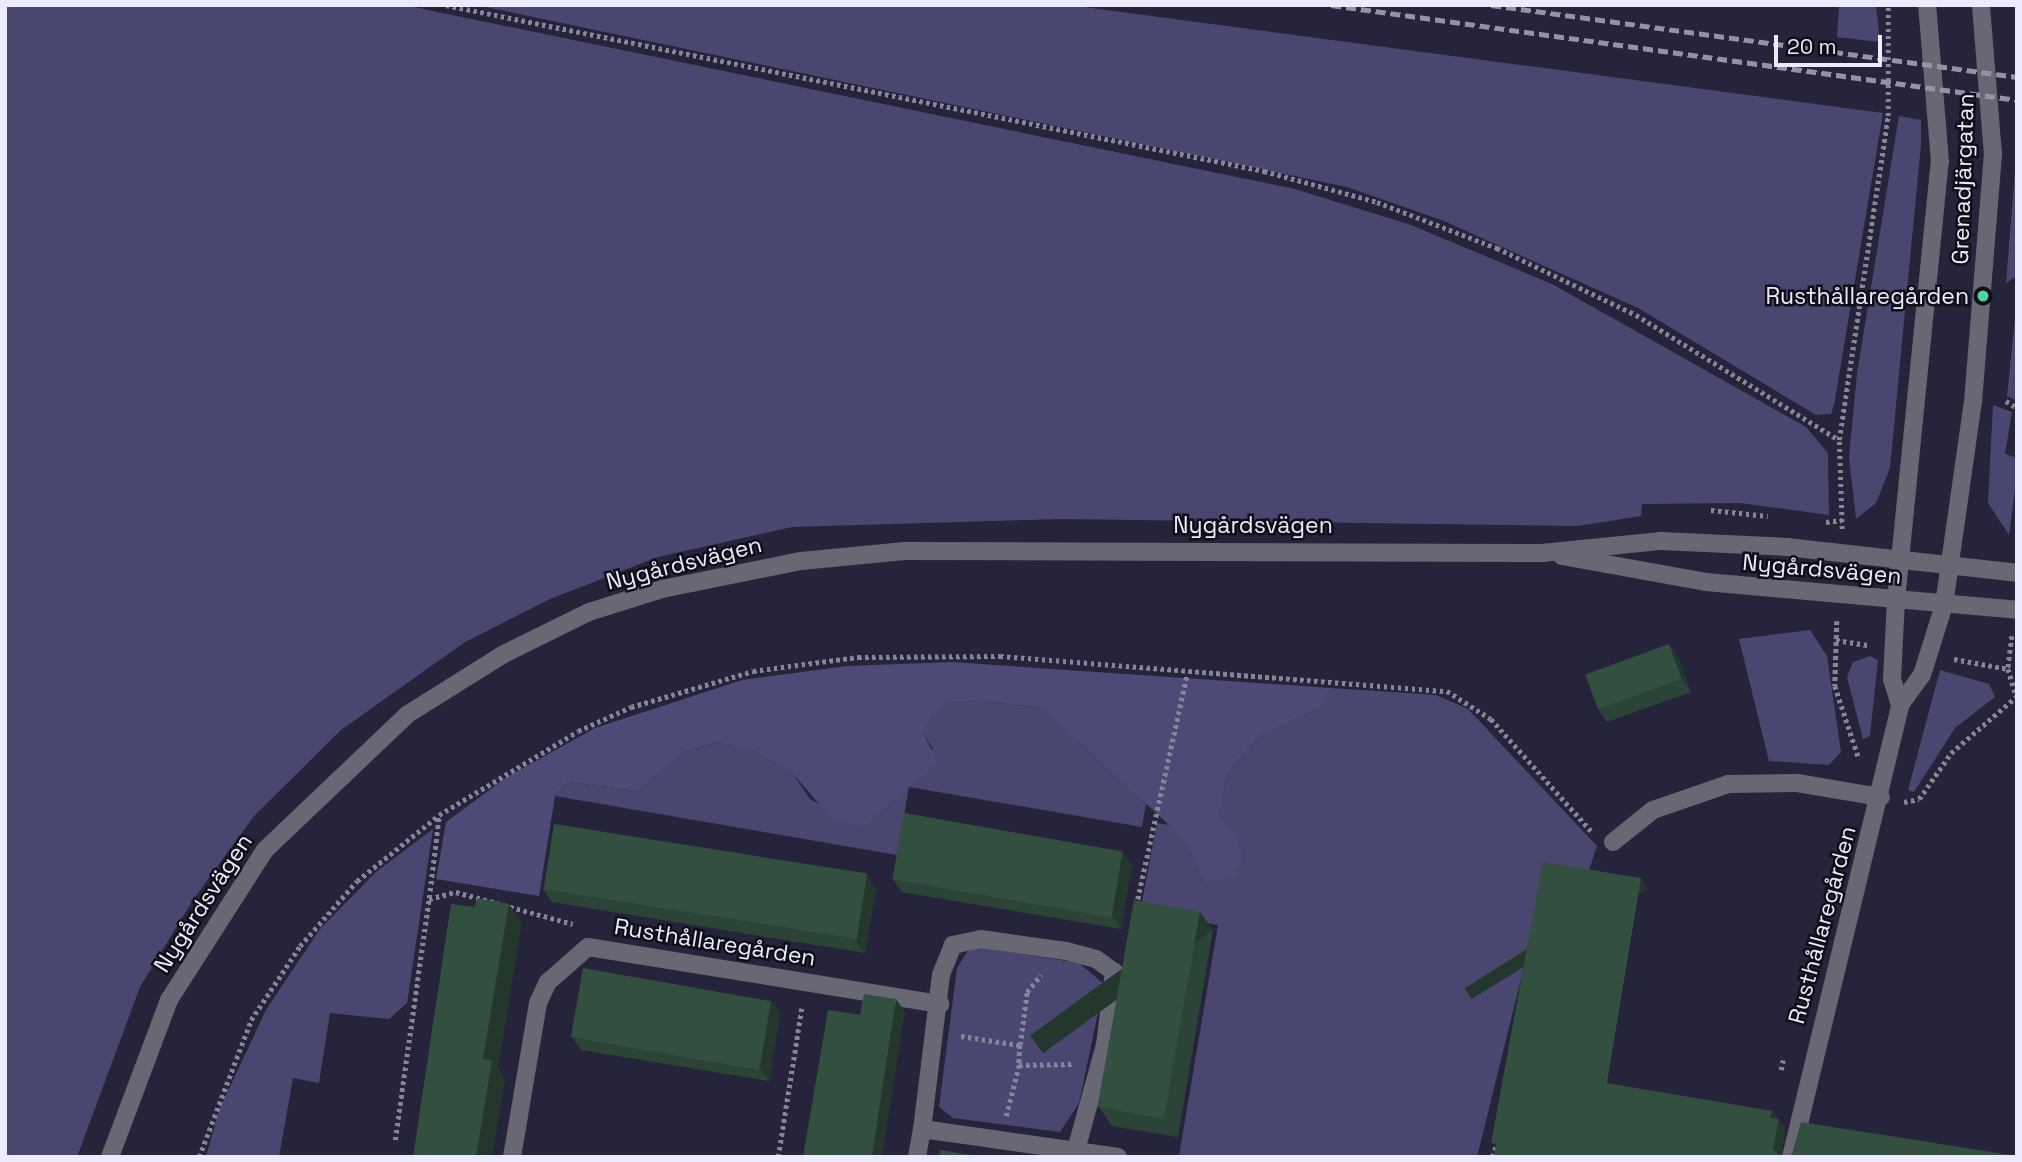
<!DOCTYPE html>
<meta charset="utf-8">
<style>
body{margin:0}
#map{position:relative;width:2022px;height:1162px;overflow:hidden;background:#26243b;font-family:"Space Grotesk",sans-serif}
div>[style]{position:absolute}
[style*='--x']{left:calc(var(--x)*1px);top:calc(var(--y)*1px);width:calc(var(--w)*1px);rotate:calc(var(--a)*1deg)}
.green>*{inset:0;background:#494770}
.forest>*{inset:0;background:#4d4a78}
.path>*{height:4.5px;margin-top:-2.25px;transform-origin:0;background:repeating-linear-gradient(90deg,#868599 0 3.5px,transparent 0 7px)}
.service>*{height:18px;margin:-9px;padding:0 9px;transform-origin:9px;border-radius:9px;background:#686874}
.minor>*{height:18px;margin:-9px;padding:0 9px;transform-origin:9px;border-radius:9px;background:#686874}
.tertiary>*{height:18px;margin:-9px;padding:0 9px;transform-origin:9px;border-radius:9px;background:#686874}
.rail>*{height:5px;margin-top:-2.5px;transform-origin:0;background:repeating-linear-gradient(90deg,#9493a6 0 10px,transparent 0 15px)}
.wall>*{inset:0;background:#2c4437}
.shaded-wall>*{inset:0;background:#24372d;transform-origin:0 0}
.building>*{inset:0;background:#334f40;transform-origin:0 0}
.dots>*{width:19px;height:19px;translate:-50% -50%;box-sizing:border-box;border:4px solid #0f0f19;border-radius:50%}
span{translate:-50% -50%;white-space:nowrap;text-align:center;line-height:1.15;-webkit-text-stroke:5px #0f0f19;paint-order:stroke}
.street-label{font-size:23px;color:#ebebfb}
.poi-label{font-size:23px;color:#ebebfb}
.right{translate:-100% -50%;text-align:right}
.frame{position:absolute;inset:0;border:7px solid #ebebfb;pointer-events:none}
.scale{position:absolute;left:1774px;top:35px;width:108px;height:32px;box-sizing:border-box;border:4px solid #ebebfb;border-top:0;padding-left:9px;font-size:21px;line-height:24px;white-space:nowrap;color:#ebebfb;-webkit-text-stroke:5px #0f0f19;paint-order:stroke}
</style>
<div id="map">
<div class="green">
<i style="clip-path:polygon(5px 5px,404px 5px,1295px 189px,1411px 225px,1552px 284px,1806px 427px,1828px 453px,1829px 515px,1740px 503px,1642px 504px,1641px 516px,1578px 526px,1062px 519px,792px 527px,658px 557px,550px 599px,465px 642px,341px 730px,254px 816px,193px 900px,140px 987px,77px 1157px,5px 1157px)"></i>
<i style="clip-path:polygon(476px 5px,1069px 5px,1883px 113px,1834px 405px,1831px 414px,1816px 415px,1638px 308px,1444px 221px,1347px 187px)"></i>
<i style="clip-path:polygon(1839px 5px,1876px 5px,1880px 42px,1837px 37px)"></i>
<i style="clip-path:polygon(1899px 116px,1921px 120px,1921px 144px,1890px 468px,1876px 503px,1856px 519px,1849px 457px,1857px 373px)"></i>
<i style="clip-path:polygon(2017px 146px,2017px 276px,2006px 283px)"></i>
<i style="clip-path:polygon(2017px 299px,2017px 401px,2007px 396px)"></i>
<i style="clip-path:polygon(1993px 405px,2012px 412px,2005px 454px,2017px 458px,2017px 476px,2009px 535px,1988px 503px)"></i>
<i style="clip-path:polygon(1810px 630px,1827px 656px,1841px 752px,1829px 765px,1769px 761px,1739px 639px)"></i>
<i style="clip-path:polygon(1870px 656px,1878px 660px,1870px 736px,1863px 739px,1847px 677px,1853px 662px)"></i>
<i style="clip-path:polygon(1940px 670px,1989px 684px,1995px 697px,1955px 728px,1914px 792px,1908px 790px)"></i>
<i style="clip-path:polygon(1331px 688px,1436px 695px,1468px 709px,1597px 846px,1587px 876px,1548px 870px,1477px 1157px,1179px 1156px,1218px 925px,1140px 912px,1157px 823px,1169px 825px,1188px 846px,1203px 882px,1235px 833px,1219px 817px,1228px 772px,1261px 735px,1319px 709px)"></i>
<i style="clip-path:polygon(980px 701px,1044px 708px,1082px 737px,1146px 804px,1142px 827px,909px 787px,897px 855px,555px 796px,568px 782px,639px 791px,683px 752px,720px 742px,754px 751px,793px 774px,810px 799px,862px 827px,933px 749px,923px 733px,931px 718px,947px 703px)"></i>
<i style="clip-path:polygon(433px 829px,407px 1003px,389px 1019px,330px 1013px,319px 1083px,293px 1078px,279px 1157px,206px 1157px,219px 1110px,266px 1010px,320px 929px,376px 872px)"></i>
<i style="clip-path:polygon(979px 947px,1079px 963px,1104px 984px,1079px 1103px,1060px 1132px,953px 1118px,939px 1107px,957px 968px,969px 949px)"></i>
</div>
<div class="forest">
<i style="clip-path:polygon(952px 662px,1331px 688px,1319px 709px,1261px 735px,1228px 772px,1219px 817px,1235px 833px,1242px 856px,1234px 877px,1203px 882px,1188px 846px,1169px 825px,1044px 708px,980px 701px,947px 703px,931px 718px,923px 733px,938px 762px,862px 827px,833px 820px,793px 774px,754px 751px,719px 742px,683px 752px,639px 791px,568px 782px,555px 796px,539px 896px,436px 879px,446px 822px,507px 777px,595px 728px,742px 680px,847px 666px)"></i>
</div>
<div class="path">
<i style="--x:446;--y:5;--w:835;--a:11.47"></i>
<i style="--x:1264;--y:171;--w:117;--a:15.3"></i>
<i style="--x:1377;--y:202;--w:129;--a:21"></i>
<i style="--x:1497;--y:248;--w:154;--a:25.7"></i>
<i style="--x:1636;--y:315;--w:238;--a:31.6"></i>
<i style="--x:2006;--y:401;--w:13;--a:32"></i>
<i style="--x:1711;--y:510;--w:57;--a:6"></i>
<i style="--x:1826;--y:522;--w:16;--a:-7"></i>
<i style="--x:1842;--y:529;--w:89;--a:-91.9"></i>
<i style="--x:1839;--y:440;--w:328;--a:-81.4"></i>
<i style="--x:1888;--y:116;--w:111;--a:-90"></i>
<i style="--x:1837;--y:621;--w:65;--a:91.8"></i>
<i style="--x:1835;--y:686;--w:77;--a:71.8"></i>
<i style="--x:2012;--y:636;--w:33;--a:97"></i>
<i style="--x:2008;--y:669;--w:28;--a:73"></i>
<i style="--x:1836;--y:640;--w:33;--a:9"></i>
<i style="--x:1954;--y:659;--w:55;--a:10.5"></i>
<i style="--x:1904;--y:802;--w:15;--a:-11"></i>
<i style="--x:1919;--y:799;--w:56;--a:-55.2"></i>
<i style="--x:1951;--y:753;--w:87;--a:-40.8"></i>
<i style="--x:429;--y:898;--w:83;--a:-83"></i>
<i style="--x:1136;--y:906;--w:238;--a:-77.6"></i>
<i style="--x:961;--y:1036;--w:60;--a:8.7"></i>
<i style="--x:1020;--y:1045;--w:20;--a:93"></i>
<i style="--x:1020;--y:1045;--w:53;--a:-82.5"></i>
<i style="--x:1027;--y:992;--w:22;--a:-51"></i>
<i style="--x:1781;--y:1070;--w:10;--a:-79"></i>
<i style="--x:1006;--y:1116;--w:53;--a:-75.7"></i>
<i style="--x:1019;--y:1065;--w:53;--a:-1.1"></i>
<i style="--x:395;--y:1140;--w:243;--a:-82"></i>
<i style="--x:429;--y:899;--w:28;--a:-15"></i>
<i style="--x:456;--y:892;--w:121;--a:15.3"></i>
<i style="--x:199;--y:1157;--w:147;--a:-69.2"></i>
<i style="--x:251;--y:1020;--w:89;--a:-56.5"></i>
<i style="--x:300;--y:946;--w:86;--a:-48.8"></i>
<i style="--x:357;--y:881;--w:105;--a:-38.8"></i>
<i style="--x:439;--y:815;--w:162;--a:-31.1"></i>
<i style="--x:578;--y:731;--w:58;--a:-24.4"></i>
<i style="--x:631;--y:707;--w:127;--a:-16.4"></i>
<i style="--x:753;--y:671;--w:106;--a:-7.6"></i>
<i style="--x:858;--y:657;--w:142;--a:-0.4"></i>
<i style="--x:1000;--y:656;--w:448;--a:4.5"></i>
<i style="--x:1447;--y:691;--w:52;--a:32.5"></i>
<i style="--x:1491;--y:719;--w:150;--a:48.2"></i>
<i style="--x:778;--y:1157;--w:153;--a:-81"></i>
<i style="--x:1492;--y:1157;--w:12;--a:-70"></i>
</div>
<div class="service">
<i style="--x:1613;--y:842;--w:51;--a:-38.7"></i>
<i style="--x:1653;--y:810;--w:79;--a:-19.1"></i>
<i style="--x:1728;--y:784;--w:69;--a:-0.8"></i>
<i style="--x:1797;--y:783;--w:85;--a:9.5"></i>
<i style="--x:1076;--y:1150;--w:109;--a:-74.6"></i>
<i style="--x:1105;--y:1045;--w:74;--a:-83"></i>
<i style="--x:1114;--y:972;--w:22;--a:-144"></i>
<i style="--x:1096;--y:959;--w:31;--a:-165"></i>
<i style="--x:1066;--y:951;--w:86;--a:-172"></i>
<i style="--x:981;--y:939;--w:29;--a:168"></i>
<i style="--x:953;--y:945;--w:32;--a:112"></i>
<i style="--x:941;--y:975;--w:155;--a:97"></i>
<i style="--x:922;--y:1129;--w:198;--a:8.1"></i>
<i style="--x:512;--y:1157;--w:156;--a:-80.4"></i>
<i style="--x:538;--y:1003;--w:23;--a:-65"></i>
<i style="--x:548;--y:982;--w:53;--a:-41.2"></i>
<i style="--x:588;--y:947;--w:357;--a:9.2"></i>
<i style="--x:917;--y:1157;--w:28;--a:-80"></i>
</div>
<div class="minor">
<i style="--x:1900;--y:705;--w:37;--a:-54"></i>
<i style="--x:1922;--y:675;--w:73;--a:-72.6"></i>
<i style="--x:1791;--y:1157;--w:465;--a:-76.4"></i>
<i style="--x:1900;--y:705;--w:27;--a:-107"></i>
<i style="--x:1892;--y:679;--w:79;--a:-87.1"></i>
</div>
<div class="tertiary">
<i style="--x:1562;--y:556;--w:146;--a:10.2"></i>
<i style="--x:1706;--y:582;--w:312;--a:5.1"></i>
<i style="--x:1896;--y:600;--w:440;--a:-84.3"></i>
<i style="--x:1940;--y:162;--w:158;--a:-94.7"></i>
<i style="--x:1944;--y:605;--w:205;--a:-81.9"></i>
<i style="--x:1973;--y:402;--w:248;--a:-85.4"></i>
<i style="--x:1993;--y:155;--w:150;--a:-94.6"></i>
<i style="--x:110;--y:1157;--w:168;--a:-69.4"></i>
<i style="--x:169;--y:1000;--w:178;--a:-57.4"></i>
<i style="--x:265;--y:850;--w:197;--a:-43.6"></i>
<i style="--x:408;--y:714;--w:111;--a:-32.1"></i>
<i style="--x:502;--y:655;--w:97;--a:-26.3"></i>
<i style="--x:589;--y:612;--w:77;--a:-17.5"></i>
<i style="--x:662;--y:589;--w:142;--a:-11.4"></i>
<i style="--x:801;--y:561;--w:104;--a:-5.5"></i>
<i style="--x:905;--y:551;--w:637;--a:0.18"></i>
<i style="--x:1542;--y:553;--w:120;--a:-5.8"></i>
<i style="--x:1661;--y:541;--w:126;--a:2.7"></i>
<i style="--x:1787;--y:547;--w:231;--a:6.4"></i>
</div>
<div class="rail">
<i style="--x:1331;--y:5;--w:693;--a:7.88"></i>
<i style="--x:1491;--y:5;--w:531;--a:7.79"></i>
</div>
<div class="wall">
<i style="clip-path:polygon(1678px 657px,1691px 692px,1607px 722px,1598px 709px)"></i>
<i style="clip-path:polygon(1132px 864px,1121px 929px,902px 892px,893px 879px)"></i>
<i style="clip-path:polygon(876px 888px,865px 953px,552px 902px,543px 889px)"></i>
<i style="clip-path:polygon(1200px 912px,1213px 930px,1178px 1137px,1112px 1126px,1099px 1107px)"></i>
<i style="clip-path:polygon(780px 1013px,769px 1081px,581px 1050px,572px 1037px)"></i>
</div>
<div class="shaded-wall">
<i style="clip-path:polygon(1669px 644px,1678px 657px,1691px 692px,1682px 679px)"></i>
<i style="clip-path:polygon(1123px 851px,1132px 864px,1121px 929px,1112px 916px)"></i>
<i style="clip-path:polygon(867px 875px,876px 888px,865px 953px,856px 941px)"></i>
<i style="left:1641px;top:878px;width:13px;height:208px;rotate:58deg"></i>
<i style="clip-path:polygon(509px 904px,522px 922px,498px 1068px,505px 1079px,492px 1157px,476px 1157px,483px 1059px)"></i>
<i style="left:1200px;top:912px;width:22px;height:210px;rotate:54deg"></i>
<i style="clip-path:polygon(896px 999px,905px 1012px,882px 1157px,872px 1157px)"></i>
<i style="clip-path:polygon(771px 1000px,780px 1013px,769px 1081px,760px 1068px)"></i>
<i style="clip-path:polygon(1772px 1111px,1786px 1129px,1781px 1157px,1773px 1149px,1770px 1118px)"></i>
</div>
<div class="building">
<i style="left:1669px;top:644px;width:37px;height:89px;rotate:70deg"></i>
<i style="left:904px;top:813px;width:222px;height:67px;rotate:10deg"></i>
<i style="left:554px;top:824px;width:317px;height:66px;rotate:9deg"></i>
<i style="clip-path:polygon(1543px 862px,1641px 878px,1607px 1083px,1772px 1111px,1770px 1118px,1779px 1119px,1773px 1149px,1781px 1157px,1494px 1157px,1496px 1144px,1491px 1143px)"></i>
<i style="clip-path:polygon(477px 898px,509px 904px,483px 1059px,492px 1060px,476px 1157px,413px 1157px,451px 904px,475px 907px)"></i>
<i style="left:1134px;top:900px;width:67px;height:210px;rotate:10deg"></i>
<i style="left:583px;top:968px;width:191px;height:70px;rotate:10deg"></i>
<i style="clip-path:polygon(864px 994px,896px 999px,872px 1157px,803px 1157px,828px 1010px,860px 1015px)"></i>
<i style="clip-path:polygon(1801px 1122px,2017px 1156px,2017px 1157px,1784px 1157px,1792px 1154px)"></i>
<i style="clip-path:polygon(940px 1150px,984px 1157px,939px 1157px)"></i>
</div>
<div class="dots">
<i style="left:1983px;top:296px;background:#4ed399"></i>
</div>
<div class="street-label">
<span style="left:1963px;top:179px;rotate:-88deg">Grenadjärgatan</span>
<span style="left:1253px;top:525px">Nygårdsvägen</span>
<span style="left:684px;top:563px;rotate:-14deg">Nygårdsvägen</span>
<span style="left:1822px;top:569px;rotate:5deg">Nygårdsvägen</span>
<span style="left:203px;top:903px;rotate:-57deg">Nygårdsvägen</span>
<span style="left:1822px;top:925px;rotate:-75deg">Rusthållaregården</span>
<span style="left:715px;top:942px;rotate:9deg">Rusthållaregården</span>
</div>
<div class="poi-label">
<span class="right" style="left:1969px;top:296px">Rusthållaregården</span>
</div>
<div class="frame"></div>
<div class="scale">20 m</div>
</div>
